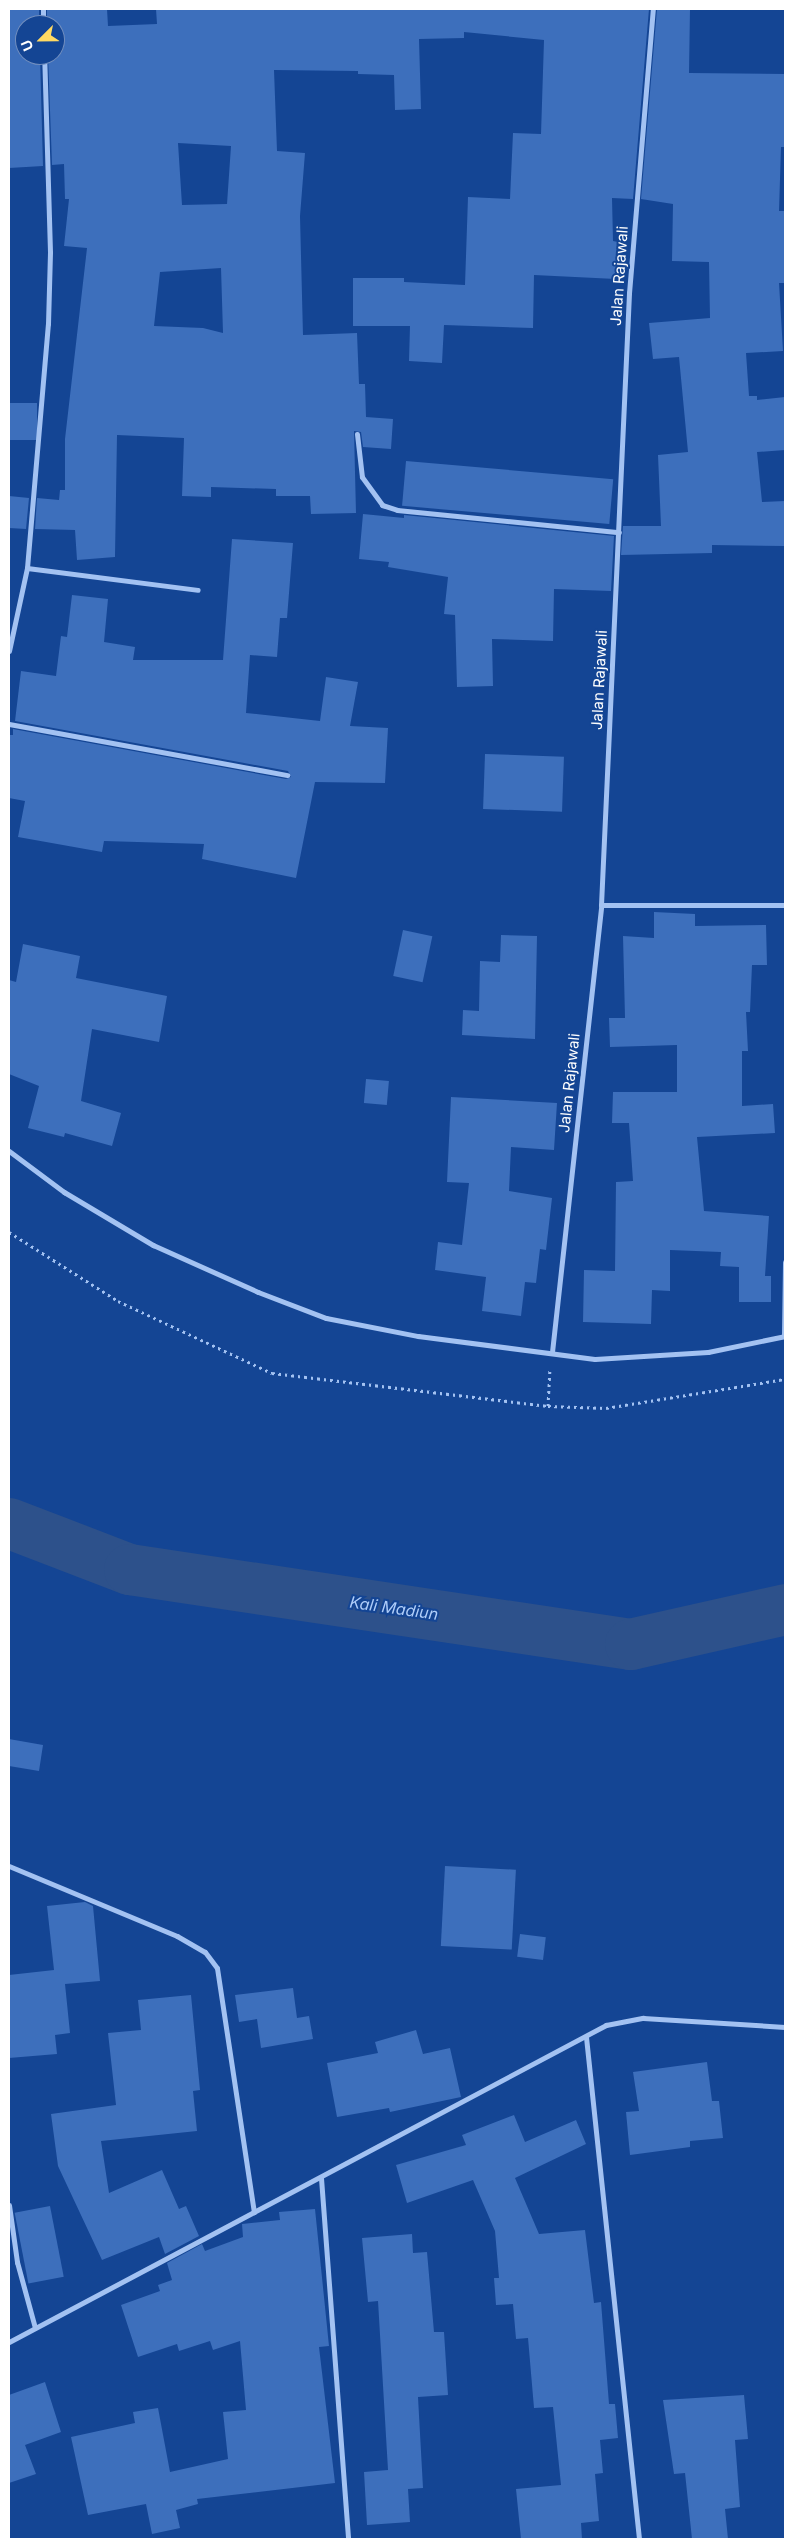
<!DOCTYPE html>
<style>
body{margin:0}
#map{position:relative;width:794px;height:2548px;overflow:hidden;background:#144594;font-family:Inter,sans-serif}
div>[style]{position:absolute}
[style*='--x']{left:calc(var(--x)*1px);top:calc(var(--y)*1px);width:calc(var(--w)*1px);rotate:calc(var(--a)*1deg)}
.river>*{height:51px;margin:-25.5px;padding:0 25.5px;transform-origin:25.5px;border-radius:25.5px;background:#2d518b}
.building>*{inset:0;background:#3d6fbc;transform-origin:0 0}
.path>*{height:3px;margin-top:-1.5px;transform-origin:0;background:repeating-linear-gradient(90deg,#a3c2f2 0 2.5px,transparent 0 6.5px)}
.street>*{height:5px;margin:-2.5px;padding:0 2.5px;transform-origin:2.5px;border-radius:2.5px;background:#a3c2f2}
span{translate:-50% -50%;white-space:nowrap;text-align:center;line-height:1.15;-webkit-text-stroke:4px #144594;paint-order:stroke}
.street-label{font-size:15px;color:#fff}
.water-label{font-size:16px;color:#afcdf9;font-style:italic}
.frame{position:absolute;inset:0;border:10px solid #fff;pointer-events:none}
.north{position:absolute;left:15px;top:15px;width:50px;height:50px;box-sizing:border-box;background:#144594;border:1px solid #728fbf;border-radius:50%;rotate:247deg;font-size:14px;font-weight:700;line-height:20px;text-align:center;color:#fff}
.north::after{content:'';display:block;margin:auto;width:18px;height:22px;background:#ffda63;clip-path:polygon(50% 0,100% 100%,50% 72%,0 100%)}
</style>
<div id="map">
<div class="river">
<i style="--x:9;--y:1523;--w:129;--a:21"></i>
<i style="--x:129;--y:1569;--w:507;--a:8.51"></i>
<i style="--x:630;--y:1644;--w:159;--a:-12.7"></i>
</div>
<div class="building">
<i style="clip-path:polygon(9px 9px,39px 9px,39px 25px,25px 25px,25px 55px,40px 55px,43px 166px,9px 168px)"></i>
<i style="clip-path:polygon(evenodd,47px 9px,107px 9px,108px 26px,157px 24px,156px 9px,649px 9px,633px 199px,612px 198px,613px 241px,618px 242px,616px 279px,534px 275px,533px 328px,444px 325px,442px 363px,409px 361px,410px 326px,353px 326px,353px 278px,404px 278px,404px 282px,465px 285px,468px 197px,510px 199px,513px 133px,541px 134px,544px 40px,464px 32px,464px 38px,419px 39px,421px 109px,395px 110px,394px 75px,358px 74px,358px 71px,274px 70px,277px 151px,305px 153px,300px 216px,303px 335px,357px 333px,359px 384px,365px 384px,366px 417px,393px 419px,391px 449px,363px 447px,361px 432px,354px 431px,356px 513px,311px 514px,310px 496px,276px 496px,276px 489px,211px 487px,211px 497px,182px 496px,184px 438px,117px 435px,115px 557px,77px 560px,75px 530px,35px 529px,37px 498px,59px 500px,60px 490px,65px 490px,65px 439px,87px 248px,64px 246px,69px 199px,65px 199px,64px 164px,52px 165px,48px 55px,55px 55px,55px 25px,47px 25px,47px 9px,178px 143px,231px 146px,227px 204px,182px 205px,178px 143px,47px 9px,221px 268px,223px 333px,203px 328px,154px 326px,160px 272px,221px 268px)"></i>
<i style="clip-path:polygon(657px 9px,690px 9px,689px 73px,785px 74px,785px 147px,781px 147px,779px 211px,785px 211px,785px 283px,779px 283px,783px 351px,746px 353px,749px 396px,757px 396px,757px 400px,785px 397px,785px 450px,757px 452px,762px 502px,785px 501px,785px 546px,712px 545px,712px 553px,621px 555px,623px 526px,661px 526px,658px 455px,688px 452px,679px 357px,653px 359px,649px 323px,710px 318px,709px 262px,672px 261px,673px 204px,641px 199px)"></i>
<i style="left:9px;top:403px;width:28px;height:37px"></i>
<i style="left:406px;top:461px;width:208px;height:45px;rotate:5deg"></i>
<i style="clip-path:polygon(9px 496px,29px 498px,26px 529px,9px 528px)"></i>
<i style="clip-path:polygon(363px 514px,404px 518px,404px 515px,614px 536px,611px 591px,554px 589px,553px 641px,492px 639px,493px 686px,457px 687px,455px 615px,444px 614px,448px 577px,388px 567px,389px 562px,359px 559px)"></i>
<i style="clip-path:polygon(232px 539px,293px 543px,287px 618px,280px 618px,277px 657px,250px 655px,246px 713px,320px 721px,326px 677px,358px 682px,350px 726px,388px 728px,385px 783px,315px 782px,296px 878px,202px 859px,204px 844px,104px 841px,102px 852px,18px 837px,25px 801px,9px 798px,9px 735px,13px 735px,13px 729px,286px 779px,291px 777px,288px 771px,15px 721px,21px 671px,56px 676px,61px 636px,67px 637px,72px 595px,108px 599px,104px 642px,135px 647px,133px 660px,223px 660px)"></i>
<i style="left:485px;top:754px;width:79px;height:55px;rotate:2deg"></i>
<i style="clip-path:polygon(654px 912px,695px 914px,695px 926px,766px 925px,767px 965px,752px 965px,750px 1012px,746px 1012px,748px 1051px,742px 1051px,742px 1106px,773px 1104px,775px 1133px,697px 1137px,704px 1211px,769px 1216px,765px 1276px,771px 1276px,771px 1302px,739px 1302px,739px 1267px,720px 1266px,721px 1252px,670px 1250px,670px 1291px,652px 1290px,651px 1324px,583px 1322px,584px 1270px,615px 1271px,616px 1182px,633px 1181px,629px 1123px,612px 1123px,613px 1092px,677px 1092px,677px 1045px,610px 1047px,609px 1018px,625px 1018px,623px 936px,654px 938px)"></i>
<i style="left:403px;top:930px;width:30px;height:47px;rotate:12deg"></i>
<i style="clip-path:polygon(501px 935px,537px 936px,535px 1039px,462px 1035px,463px 1010px,479px 1011px,480px 961px,500px 962px)"></i>
<i style="clip-path:polygon(23px 944px,80px 956px,76px 978px,167px 996px,159px 1042px,92px 1029px,81px 1101px,121px 1113px,112px 1146px,65px 1133px,64px 1137px,28px 1128px,39px 1086px,9px 1074px,9px 980px,16px 982px)"></i>
<i style="left:366px;top:1079px;width:23px;height:24px;rotate:5deg"></i>
<i style="clip-path:polygon(451px 1097px,557px 1103px,554px 1150px,511px 1147px,509px 1191px,552px 1198px,546px 1250px,540px 1249px,536px 1283px,525px 1282px,521px 1316px,482px 1311px,486px 1277px,435px 1270px,438px 1242px,462px 1245px,469px 1183px,447px 1182px)"></i>
<i style="clip-path:polygon(9px 1739px,43px 1745px,39px 1771px,9px 1766px)"></i>
<i style="left:445px;top:1866px;width:71px;height:80px;rotate:3deg"></i>
<i style="clip-path:polygon(85px 1902px,93px 1906px,100px 1981px,65px 1984px,70px 2033px,55px 2035px,57px 2054px,9px 2058px,9px 1975px,54px 1970px,47px 1906px)"></i>
<i style="left:520px;top:1934px;width:26px;height:23px;rotate:7deg"></i>
<i style="clip-path:polygon(293px 1988px,297px 2018px,309px 2016px,313px 2039px,261px 2048px,257px 2019px,239px 2022px,235px 1995px)"></i>
<i style="clip-path:polygon(191px 1995px,200px 2090px,193px 2091px,197px 2131px,101px 2141px,109px 2193px,162px 2170px,179px 2209px,186px 2206px,199px 2236px,165px 2254px,159px 2237px,102px 2260px,58px 2166px,51px 2114px,116px 2105px,108px 2033px,141px 2030px,138px 2000px)"></i>
<i style="clip-path:polygon(416px 2030px,423px 2054px,450px 2048px,461px 2097px,390px 2112px,389px 2108px,337px 2117px,327px 2063px,378px 2053px,375px 2042px)"></i>
<i style="clip-path:polygon(707px 2062px,712px 2101px,719px 2101px,723px 2138px,690px 2141px,690px 2147px,630px 2155px,626px 2112px,639px 2111px,633px 2072px)"></i>
<i style="clip-path:polygon(514px 2115px,525px 2142px,576px 2120px,586px 2144px,515px 2178px,539px 2234px,585px 2230px,594px 2303px,601px 2302px,609px 2404px,615px 2404px,618px 2438px,600px 2440px,603px 2473px,595px 2474px,599px 2521px,581px 2523px,582px 2539px,521px 2539px,516px 2489px,561px 2485px,553px 2407px,534px 2408px,528px 2338px,516px 2339px,513px 2304px,496px 2305px,494px 2278px,499px 2278px,495px 2231px,473px 2180px,407px 2203px,396px 2165px,466px 2145px,462px 2135px)"></i>
<i style="left:50px;top:2206px;width:72px;height:36px;rotate:79deg"></i>
<i style="clip-path:polygon(315px 2209px,329px 2346px,319px 2347px,335px 2483px,197px 2499px,198px 2504px,176px 2510px,180px 2528px,152px 2534px,146px 2504px,88px 2515px,71px 2437px,135px 2423px,133px 2412px,158px 2408px,170px 2472px,228px 2459px,223px 2412px,246px 2410px,240px 2341px,213px 2350px,210px 2341px,179px 2351px,177px 2344px,138px 2357px,121px 2305px,160px 2291px,158px 2285px,172px 2280px,167px 2263px,202px 2244px,205px 2251px,243px 2237px,242px 2224px,280px 2220px,279px 2212px)"></i>
<i style="clip-path:polygon(412px 2234px,413px 2253px,427px 2252px,434px 2332px,444px 2332px,448px 2395px,418px 2397px,423px 2488px,408px 2489px,410px 2522px,367px 2525px,364px 2472px,388px 2470px,378px 2301px,368px 2302px,362px 2238px)"></i>
<i style="clip-path:polygon(45px 2382px,61px 2432px,25px 2445px,36px 2474px,9px 2483px,9px 2395px)"></i>
<i style="clip-path:polygon(744px 2395px,748px 2439px,735px 2440px,740px 2507px,725px 2509px,728px 2539px,692px 2539px,685px 2473px,674px 2474px,663px 2400px)"></i>
</div>
<div class="path">
<i style="--x:9;--y:1232;--w:129;--a:32.3"></i>
<i style="--x:118;--y:1301;--w:170;--a:25.1"></i>
<i style="--x:272;--y:1373;--w:278;--a:6.8"></i>
<i style="--x:548;--y:1406;--w:58;--a:2"></i>
<i style="--x:606;--y:1408;--w:181;--a:-9.2"></i>
<i style="--x:548;--y:1406;--w:36;--a:-87"></i>
</div>
<div class="street">
<i style="--x:43;--y:9;--w:16;--a:90"></i>
<i style="--x:357;--y:434;--w:43;--a:83.4"></i>
<i style="--x:362;--y:477;--w:34;--a:54"></i>
<i style="--x:382;--y:505;--w:16;--a:18"></i>
<i style="--x:397;--y:510;--w:223;--a:5.7"></i>
<i style="--x:27;--y:568;--w:172;--a:7.3"></i>
<i style="--x:9;--y:651;--w:85;--a:-77.8"></i>
<i style="--x:27;--y:568;--w:245;--a:-85.1"></i>
<i style="--x:48;--y:324;--w:72;--a:-88.4"></i>
<i style="--x:50;--y:252;--w:197;--a:-91.7"></i>
<i style="--x:9;--y:724;--w:283;--a:10.4"></i>
<i style="--x:601;--y:905;--w:184;--a:0"></i>
<i style="--x:9;--y:1151;--w:69;--a:36.7"></i>
<i style="--x:64;--y:1192;--w:104;--a:30.8"></i>
<i style="--x:153;--y:1245;--w:115;--a:24.1"></i>
<i style="--x:258;--y:1292;--w:73;--a:20.9"></i>
<i style="--x:326;--y:1318;--w:94;--a:11.1"></i>
<i style="--x:418;--y:1336;--w:178;--a:7.4"></i>
<i style="--x:595;--y:1359;--w:113;--a:-3.5"></i>
<i style="--x:708;--y:1352;--w:79;--a:-11.7"></i>
<i style="--x:784;--y:1336;--w:74;--a:-89.2"></i>
<i style="--x:552;--y:1352;--w:450;--a:-83.7"></i>
<i style="--x:601;--y:905;--w:613;--a:-87.38"></i>
<i style="--x:629;--y:293;--w:285;--a:-85.2"></i>
<i style="--x:9;--y:1866;--w:182;--a:22.6"></i>
<i style="--x:177;--y:1936;--w:32;--a:30"></i>
<i style="--x:205;--y:1952;--w:20;--a:53"></i>
<i style="--x:217;--y:1968;--w:247;--a:81.4"></i>
<i style="--x:586;--y:2037;--w:505;--a:83.97"></i>
<i style="--x:321;--y:2178;--w:362;--a:85.7"></i>
<i style="--x:9;--y:2205;--w:58;--a:82"></i>
<i style="--x:17;--y:2262;--w:68;--a:74.7"></i>
<i style="--x:9;--y:2342;--w:676;--a:-27.97"></i>
<i style="--x:606;--y:2025;--w:38;--a:-11"></i>
<i style="--x:643;--y:2018;--w:142;--a:3.6"></i>
</div>
<div class="street-label">
<span style="left:619px;top:276px;rotate:-86deg">Jalan Rajawali</span>
<span style="left:599px;top:680px;rotate:-87deg">Jalan Rajawali</span>
<span style="left:569px;top:1083px;rotate:-84deg">Jalan Rajawali</span>
</div>
<div class="water-label">
<span style="left:394px;top:1608px;rotate:8deg">Kali Madiun</span>
</div>
<div class="frame"></div>
<div class="north">U</div>
</div>
